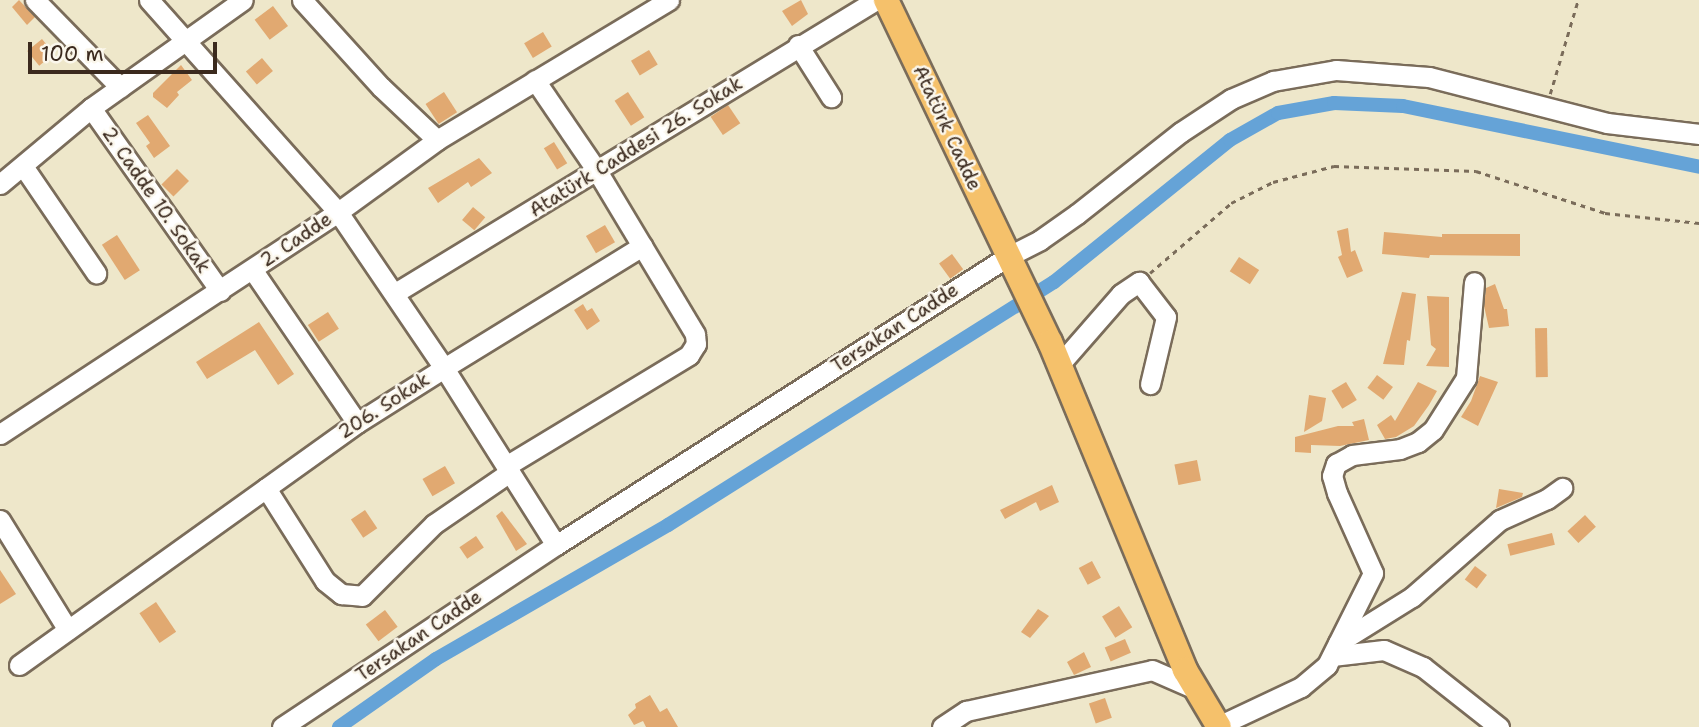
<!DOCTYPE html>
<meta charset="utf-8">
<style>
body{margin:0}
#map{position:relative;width:1699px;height:727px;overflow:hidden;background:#eee7ca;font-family:"Shantell Sans",sans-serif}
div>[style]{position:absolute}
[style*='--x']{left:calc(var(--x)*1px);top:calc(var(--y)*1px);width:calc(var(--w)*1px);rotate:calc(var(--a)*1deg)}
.canal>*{height:14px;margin:-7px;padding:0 7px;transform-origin:7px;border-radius:7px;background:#65a3d7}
.building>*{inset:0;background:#e1a971;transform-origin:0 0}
.path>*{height:2.5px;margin-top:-1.25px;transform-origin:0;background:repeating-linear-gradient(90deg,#7a6c5a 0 5px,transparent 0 10px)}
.roads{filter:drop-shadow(2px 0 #7a6c5a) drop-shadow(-2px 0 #7a6c5a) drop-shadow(0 2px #7a6c5a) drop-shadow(0 -2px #7a6c5a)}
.minor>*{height:19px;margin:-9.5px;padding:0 9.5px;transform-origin:9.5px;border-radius:9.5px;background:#fff}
.major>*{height:24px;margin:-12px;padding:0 12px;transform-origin:12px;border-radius:12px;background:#f5c16b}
span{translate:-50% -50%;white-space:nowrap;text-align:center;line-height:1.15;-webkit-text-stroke:5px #fbf7ec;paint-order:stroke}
.street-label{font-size:19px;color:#3b2a1e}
.scale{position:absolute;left:28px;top:42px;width:189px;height:32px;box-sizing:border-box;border:4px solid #3b2a1e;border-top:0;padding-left:9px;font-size:21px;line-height:24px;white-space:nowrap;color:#3b2a1e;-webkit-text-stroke:5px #fbf7ec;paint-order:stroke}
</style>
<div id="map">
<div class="canal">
<i style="--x:339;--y:727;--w:118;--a:-35"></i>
<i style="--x:436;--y:659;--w:268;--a:-30"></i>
<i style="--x:668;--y:525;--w:456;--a:-32.2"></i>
<i style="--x:1054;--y:282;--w:226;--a:-38.9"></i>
<i style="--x:1230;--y:140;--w:55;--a:-29.4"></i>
<i style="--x:1278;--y:113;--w:57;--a:-10.1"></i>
<i style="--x:1334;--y:103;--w:69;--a:2.5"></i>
<i style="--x:1403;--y:106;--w:302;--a:11.6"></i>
</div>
<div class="building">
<i style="clip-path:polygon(19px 0,35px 17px,27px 25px,12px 7px)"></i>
<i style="clip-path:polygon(801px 0,808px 14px,792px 26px,782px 11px)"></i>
<i style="left:273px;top:6px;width:25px;height:23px;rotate:53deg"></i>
<i style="left:543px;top:32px;width:17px;height:22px;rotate:59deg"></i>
<i style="left:42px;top:39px;width:19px;height:19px;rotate:51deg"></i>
<i style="left:649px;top:50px;width:17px;height:21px;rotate:59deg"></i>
<i style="left:262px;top:58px;width:17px;height:21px;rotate:50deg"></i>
<i style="clip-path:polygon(181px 65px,192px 80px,177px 92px,179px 95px,167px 108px,153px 97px,153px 93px)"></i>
<i style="left:444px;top:92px;width:24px;height:22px;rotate:57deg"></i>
<i style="left:628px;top:92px;width:30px;height:16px;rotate:57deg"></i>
<i style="left:728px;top:105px;width:22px;height:21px;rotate:56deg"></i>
<i style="clip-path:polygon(148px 115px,170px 146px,154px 158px,146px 146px,150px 143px,136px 123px)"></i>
<i style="left:554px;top:142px;width:25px;height:12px;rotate:58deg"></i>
<i style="clip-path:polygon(479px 158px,492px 173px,471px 187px,468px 182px,438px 203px,428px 188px)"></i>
<i style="left:177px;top:169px;width:17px;height:22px;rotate:45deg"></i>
<i style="left:473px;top:207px;width:16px;height:17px;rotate:40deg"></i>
<i style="left:605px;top:225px;width:20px;height:22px;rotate:60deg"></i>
<i style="clip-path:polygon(1348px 228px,1351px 252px,1355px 250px,1363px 271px,1347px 278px,1338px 257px,1342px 255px,1337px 231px)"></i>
<i style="clip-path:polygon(1384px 232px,1442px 237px,1442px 234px,1520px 234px,1520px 256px,1430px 255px,1429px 258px,1382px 254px)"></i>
<i style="left:117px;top:235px;width:42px;height:18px;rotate:57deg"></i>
<i style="left:952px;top:254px;width:19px;height:16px;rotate:54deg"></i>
<i style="left:1239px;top:257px;width:24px;height:17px;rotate:33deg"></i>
<i style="clip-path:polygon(1495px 284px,1504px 309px,1507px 309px,1509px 326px,1489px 328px,1484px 306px,1486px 288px)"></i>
<i style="clip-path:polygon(1402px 292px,1416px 294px,1410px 341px,1407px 340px,1404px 365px,1383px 364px)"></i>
<i style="clip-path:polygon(1427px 296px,1449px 297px,1449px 367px,1426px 366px,1436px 349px,1431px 345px)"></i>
<i style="clip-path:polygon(583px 304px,587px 311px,592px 308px,600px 321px,587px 330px,574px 310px)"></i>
<i style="left:328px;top:312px;width:20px;height:24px;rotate:57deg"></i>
<i style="clip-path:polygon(259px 322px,294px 374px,278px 385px,255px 350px,207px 379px,196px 362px)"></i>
<i style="left:1547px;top:328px;width:49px;height:12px;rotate:89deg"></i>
<i style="left:1377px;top:375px;width:20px;height:16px;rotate:37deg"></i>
<i style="clip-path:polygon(1480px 376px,1498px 382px,1478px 426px,1461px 417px,1471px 401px)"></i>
<i style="left:1346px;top:382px;width:21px;height:17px;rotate:59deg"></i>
<i style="clip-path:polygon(1418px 382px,1437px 391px,1429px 405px,1414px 426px,1396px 437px,1385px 439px,1377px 425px,1391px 415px,1395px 421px)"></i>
<i style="clip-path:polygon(1309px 395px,1326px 398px,1322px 421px,1304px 432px)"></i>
<i style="clip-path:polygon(1364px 419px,1369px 440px,1340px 446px,1311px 445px,1311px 453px,1295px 452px,1295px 437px,1338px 426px,1354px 426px,1352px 422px)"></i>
<i style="left:1197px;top:460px;width:21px;height:23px;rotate:79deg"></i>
<i style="left:445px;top:466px;width:20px;height:26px;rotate:60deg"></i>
<i style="clip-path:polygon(1052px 485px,1059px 502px,1040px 511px,1036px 502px,1005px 519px,1000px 510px)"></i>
<i style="clip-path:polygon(1499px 489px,1523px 493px,1522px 497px,1496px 508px)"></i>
<i style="left:365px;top:510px;width:22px;height:17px;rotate:56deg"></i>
<i style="clip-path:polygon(502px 511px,527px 544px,516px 551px,496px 516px)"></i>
<i style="left:1585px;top:515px;width:16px;height:24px;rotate:47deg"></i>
<i style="left:1552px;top:533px;width:12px;height:46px;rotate:76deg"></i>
<i style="left:476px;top:536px;width:14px;height:20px;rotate:56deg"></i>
<i style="left:1092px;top:561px;width:19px;height:15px;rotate:62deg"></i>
<i style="left:1475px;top:566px;width:15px;height:17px;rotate:37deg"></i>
<i style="clip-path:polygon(0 570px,16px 594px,0 604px)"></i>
<i style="left:156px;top:602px;width:36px;height:20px;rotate:56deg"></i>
<i style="left:1119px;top:606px;width:25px;height:20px;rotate:58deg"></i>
<i style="clip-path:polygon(1038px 609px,1049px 616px,1030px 638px,1021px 632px)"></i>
<i style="left:385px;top:610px;width:21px;height:24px;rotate:53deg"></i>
<i style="left:1125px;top:639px;width:15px;height:22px;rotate:67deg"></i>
<i style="clip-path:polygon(1084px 652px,1091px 667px,1074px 675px,1067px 662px)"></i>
<i style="clip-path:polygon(650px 695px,660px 712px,667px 708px,678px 727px,646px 727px,643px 721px,634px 725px,628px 715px,636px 708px,635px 704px)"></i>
<i style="left:1105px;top:698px;width:21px;height:17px;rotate:71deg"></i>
</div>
<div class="path">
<i style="--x:1550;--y:94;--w:98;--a:-73.4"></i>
<i style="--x:1150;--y:273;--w:107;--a:-40.8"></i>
<i style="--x:1231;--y:203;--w:47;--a:-26.6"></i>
<i style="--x:1273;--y:182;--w:63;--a:-14.7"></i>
<i style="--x:1334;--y:166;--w:142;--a:2"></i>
<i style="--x:1476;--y:171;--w:136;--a:18"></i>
<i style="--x:1605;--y:213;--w:95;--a:6.1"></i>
</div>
<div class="roads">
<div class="minor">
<i style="--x:35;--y:0;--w:122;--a:45.7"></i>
<i style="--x:149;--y:0;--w:284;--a:48.3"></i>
<i style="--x:338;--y:212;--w:189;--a:55.8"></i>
<i style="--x:444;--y:368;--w:233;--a:-31.6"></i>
<i style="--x:302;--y:0;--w:118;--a:47.8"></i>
<i style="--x:381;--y:87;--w:77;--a:43.4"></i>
<i style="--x:798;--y:45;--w:62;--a:57.6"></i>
<i style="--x:91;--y:108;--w:224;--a:54.8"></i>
<i style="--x:23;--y:166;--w:130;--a:55.7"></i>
<i style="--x:0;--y:184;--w:119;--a:-39.9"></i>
<i style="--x:91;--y:108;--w:186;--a:-35.4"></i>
<i style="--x:252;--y:269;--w:186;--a:55.7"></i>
<i style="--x:395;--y:293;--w:563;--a:-31.35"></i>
<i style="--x:1059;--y:365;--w:94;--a:-48.9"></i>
<i style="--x:1121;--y:294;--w:22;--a:-34"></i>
<i style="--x:1139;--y:282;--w:44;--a:52.4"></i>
<i style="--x:1166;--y:317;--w:69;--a:103.4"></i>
<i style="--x:0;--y:434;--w:404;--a:-33.3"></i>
<i style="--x:338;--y:212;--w:122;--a:-36"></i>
<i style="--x:437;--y:140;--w:271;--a:-31.1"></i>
<i style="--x:506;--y:466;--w:214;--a:-31.2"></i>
<i style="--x:689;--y:355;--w:13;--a:-58"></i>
<i style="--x:696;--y:344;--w:10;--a:-96"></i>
<i style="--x:695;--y:334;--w:190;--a:-121"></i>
<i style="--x:597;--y:171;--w:110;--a:-124.3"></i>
<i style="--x:266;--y:488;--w:110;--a:57.6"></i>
<i style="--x:325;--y:581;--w:21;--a:39"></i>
<i style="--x:341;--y:594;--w:21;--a:5"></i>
<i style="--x:362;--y:596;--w:102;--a:-45"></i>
<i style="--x:434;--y:524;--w:92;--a:-34.4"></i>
<i style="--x:0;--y:520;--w:129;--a:58.3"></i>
<i style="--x:1338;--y:643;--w:87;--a:-31.9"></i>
<i style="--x:1412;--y:597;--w:117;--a:-41.2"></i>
<i style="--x:1500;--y:520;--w:51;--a:-24.1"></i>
<i style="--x:1547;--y:499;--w:19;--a:-36"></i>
<i style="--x:1332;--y:656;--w:52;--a:-6.6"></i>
<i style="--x:1384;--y:650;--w:43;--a:23.6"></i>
<i style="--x:1423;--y:667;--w:97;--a:38.3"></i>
<i style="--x:19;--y:665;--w:416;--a:-35.6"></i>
<i style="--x:357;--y:423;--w:103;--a:-32.3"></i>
<i style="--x:444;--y:368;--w:209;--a:57.7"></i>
<i style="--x:1218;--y:726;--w:92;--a:-25.2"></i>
<i style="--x:1301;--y:687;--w:34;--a:-40"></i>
<i style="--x:1327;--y:665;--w:103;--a:-63.4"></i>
<i style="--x:1373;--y:573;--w:88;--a:-114.2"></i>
<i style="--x:1337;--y:493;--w:18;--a:-106"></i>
<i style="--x:1332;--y:476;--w:13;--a:-72"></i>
<i style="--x:1336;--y:464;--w:18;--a:-29"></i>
<i style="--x:1352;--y:455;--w:48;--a:-7.1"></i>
<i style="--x:1400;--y:449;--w:19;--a:-21"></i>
<i style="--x:1418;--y:442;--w:19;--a:-39"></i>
<i style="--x:1433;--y:430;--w:62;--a:-57.6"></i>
<i style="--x:1466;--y:378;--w:96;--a:-85.2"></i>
<i style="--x:282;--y:727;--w:329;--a:-33.6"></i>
<i style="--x:556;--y:545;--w:535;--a:-32.56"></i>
<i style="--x:1007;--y:257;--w:37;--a:-27"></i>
<i style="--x:1040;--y:240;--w:45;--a:-35.1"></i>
<i style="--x:1077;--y:214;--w:132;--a:-38.3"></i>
<i style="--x:1181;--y:132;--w:60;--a:-33.4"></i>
<i style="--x:1231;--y:99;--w:46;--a:-23.2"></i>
<i style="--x:1273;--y:81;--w:64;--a:-9.9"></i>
<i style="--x:1336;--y:70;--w:93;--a:4.3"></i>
<i style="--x:1429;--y:77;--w:184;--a:14.5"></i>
<i style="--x:1607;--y:123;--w:93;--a:6.8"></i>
<i style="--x:942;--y:727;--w:29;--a:-34"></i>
<i style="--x:966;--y:711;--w:190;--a:-12.4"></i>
<i style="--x:1152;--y:670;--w:50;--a:23.5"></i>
</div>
<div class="major">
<i style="--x:886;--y:0;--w:379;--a:64.4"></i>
<i style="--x:1050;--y:342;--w:355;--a:67.6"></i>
<i style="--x:1185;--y:670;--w:66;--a:59.2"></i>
</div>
</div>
<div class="street-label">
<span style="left:947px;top:128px;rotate:65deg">Atatürk Cadde</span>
<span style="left:636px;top:147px;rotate:-32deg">Atatürk Caddesi 26. Sokak</span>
<span style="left:156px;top:200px;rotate:55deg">2. Cadde 10. Sokak</span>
<span style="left:296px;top:240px;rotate:-34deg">2. Cadde</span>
<span style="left:895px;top:328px;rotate:-33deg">Tersakan Cadde</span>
<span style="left:384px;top:406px;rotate:-33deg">206. Sokak</span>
<span style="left:419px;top:636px;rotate:-34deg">Tersakan Cadde</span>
</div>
<div class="scale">100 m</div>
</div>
